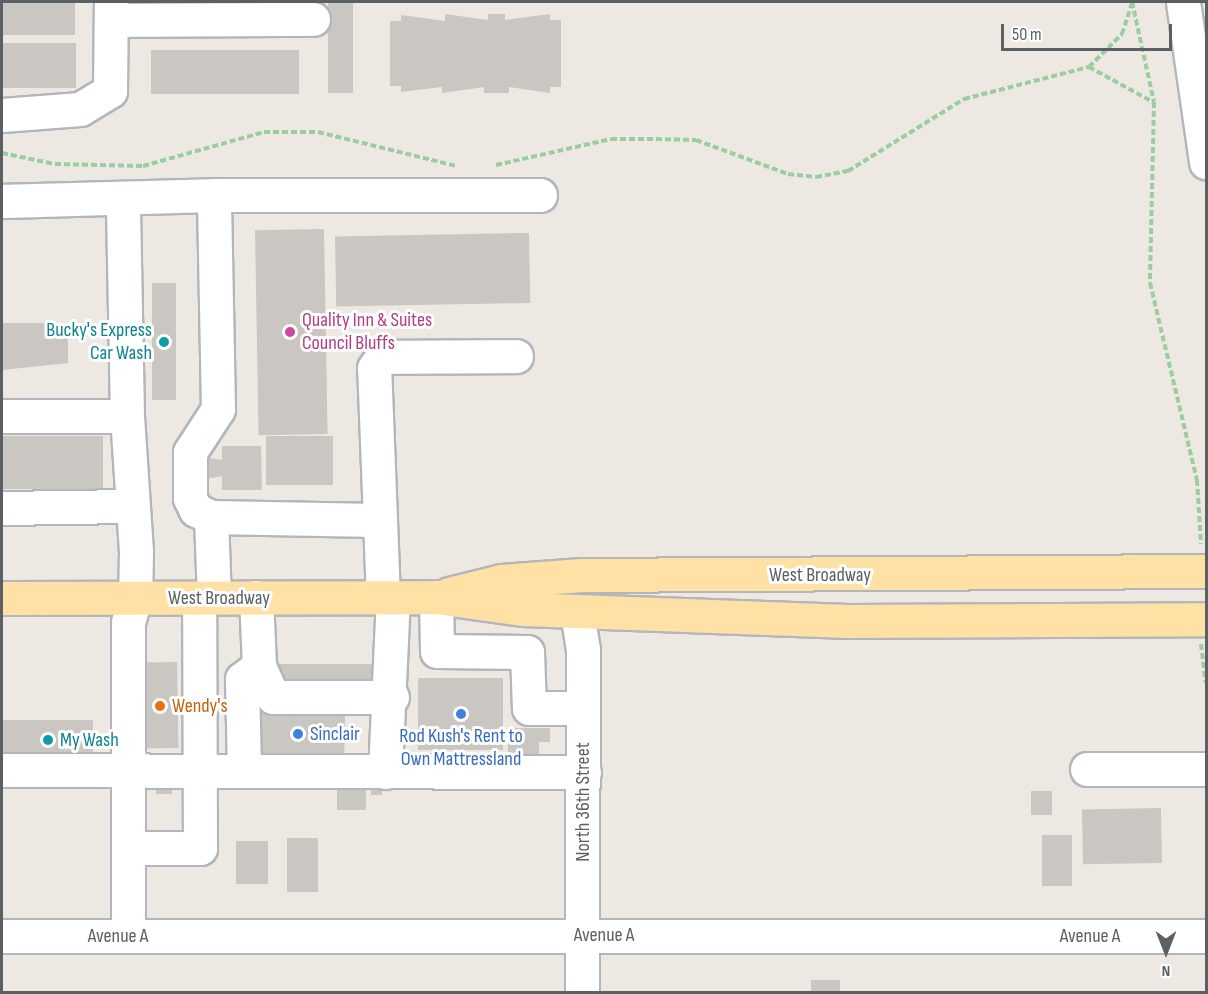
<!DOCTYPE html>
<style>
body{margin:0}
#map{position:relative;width:1208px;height:994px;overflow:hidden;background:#ede9e2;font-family:"Sofia Sans Condensed",sans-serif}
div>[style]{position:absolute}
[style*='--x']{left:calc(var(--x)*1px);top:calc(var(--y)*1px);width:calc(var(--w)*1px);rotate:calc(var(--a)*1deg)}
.building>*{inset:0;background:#cac6c1;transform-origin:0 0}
.path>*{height:4px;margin-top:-2px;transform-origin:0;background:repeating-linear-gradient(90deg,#9bcda1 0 6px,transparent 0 9px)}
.roads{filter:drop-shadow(2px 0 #b3b6ba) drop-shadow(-2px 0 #b3b6ba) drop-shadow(0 2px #b3b6ba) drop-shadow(0 -2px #b3b6ba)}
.minor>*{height:33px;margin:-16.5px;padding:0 16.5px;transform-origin:16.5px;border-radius:16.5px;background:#fff}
.major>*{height:33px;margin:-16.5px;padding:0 16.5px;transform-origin:16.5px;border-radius:16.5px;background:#ffe1a5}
.dots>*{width:16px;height:16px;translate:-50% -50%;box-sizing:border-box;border:3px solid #fff;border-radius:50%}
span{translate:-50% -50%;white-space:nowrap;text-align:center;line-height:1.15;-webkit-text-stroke:6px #fff;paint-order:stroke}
.hotel-label{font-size:20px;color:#b23c85}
.left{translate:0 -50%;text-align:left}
.culture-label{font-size:20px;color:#0d838f}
.right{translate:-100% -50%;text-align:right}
.street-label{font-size:20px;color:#5a6063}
.food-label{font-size:20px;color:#c56008}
.shop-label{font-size:20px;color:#366cbe}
.frame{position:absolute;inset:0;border:3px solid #5a6063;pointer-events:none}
.north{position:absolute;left:1136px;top:922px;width:60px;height:60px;-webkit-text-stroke:4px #fff;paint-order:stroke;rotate:180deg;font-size:16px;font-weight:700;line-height:24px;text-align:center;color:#5a6063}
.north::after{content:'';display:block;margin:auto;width:21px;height:27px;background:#5a6063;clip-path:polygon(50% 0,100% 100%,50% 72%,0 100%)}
.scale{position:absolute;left:1001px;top:24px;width:171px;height:27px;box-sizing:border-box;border:3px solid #5a6063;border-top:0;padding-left:8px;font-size:18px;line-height:21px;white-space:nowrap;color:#5a6063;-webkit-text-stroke:4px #fff;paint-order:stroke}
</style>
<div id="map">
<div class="building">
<i style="left:2px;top:2px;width:73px;height:33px"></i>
<i style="left:328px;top:2px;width:25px;height:91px"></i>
<i style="clip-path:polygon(445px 14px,488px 20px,488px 14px,505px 14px,505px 20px,550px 14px,550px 20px,561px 20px,561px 87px,550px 87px,550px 93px,509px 87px,509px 93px,484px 93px,484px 87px,442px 93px,442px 87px,401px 92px,401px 86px,390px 86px,390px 21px,401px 21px,401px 15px,445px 21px)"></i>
<i style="left:2px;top:43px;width:74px;height:45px"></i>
<i style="left:299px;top:50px;width:44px;height:148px;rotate:90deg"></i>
<i style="left:324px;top:229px;width:205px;height:69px;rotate:89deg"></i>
<i style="left:529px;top:233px;width:70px;height:194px;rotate:89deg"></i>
<i style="left:152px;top:283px;width:24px;height:117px"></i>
<i style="clip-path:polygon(2px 323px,68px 323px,68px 363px,2px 370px)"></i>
<i style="left:2px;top:436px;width:101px;height:53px"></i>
<i style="left:266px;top:436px;width:67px;height:49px"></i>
<i style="clip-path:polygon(222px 446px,261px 446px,262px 490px,222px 490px,222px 476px,196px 481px,196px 456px,222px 460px)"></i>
<i style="left:177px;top:662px;width:86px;height:35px;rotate:89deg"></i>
<i style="left:276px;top:664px;width:110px;height:24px"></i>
<i style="left:418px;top:678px;width:85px;height:72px"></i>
<i style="left:251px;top:713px;width:94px;height:42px;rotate:1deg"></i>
<i style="left:2px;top:720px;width:91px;height:40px"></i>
<i style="clip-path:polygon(508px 728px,550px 728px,550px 742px,539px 742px,539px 761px,508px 761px)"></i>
<i style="left:156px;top:783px;width:16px;height:11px"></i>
<i style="left:371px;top:784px;width:11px;height:11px"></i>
<i style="left:337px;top:785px;width:29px;height:25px"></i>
<i style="left:1031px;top:791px;width:21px;height:24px"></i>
<i style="left:1161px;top:808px;width:55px;height:79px;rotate:89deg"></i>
<i style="left:1042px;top:835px;width:30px;height:51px"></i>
<i style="left:287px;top:838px;width:31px;height:54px"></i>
<i style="left:236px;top:841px;width:32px;height:43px"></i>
<i style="left:811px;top:980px;width:29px;height:12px"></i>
</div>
<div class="path">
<i style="--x:1132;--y:2;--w:102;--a:77.6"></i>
<i style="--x:1154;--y:102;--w:181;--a:91.3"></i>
<i style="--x:1150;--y:283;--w:203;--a:76.6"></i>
<i style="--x:1197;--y:480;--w:64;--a:86.4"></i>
<i style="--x:1089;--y:67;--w:73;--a:28.7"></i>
<i style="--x:2;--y:153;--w:54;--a:11.7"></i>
<i style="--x:55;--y:164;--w:88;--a:1.3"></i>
<i style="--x:143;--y:166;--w:126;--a:-15.7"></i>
<i style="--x:264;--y:132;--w:54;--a:0"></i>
<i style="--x:318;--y:132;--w:142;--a:13.8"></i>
<i style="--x:496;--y:165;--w:118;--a:-12.7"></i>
<i style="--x:611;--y:139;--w:45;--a:0"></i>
<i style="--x:656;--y:139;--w:40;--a:1.4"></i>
<i style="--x:696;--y:140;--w:98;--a:20.3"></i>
<i style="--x:788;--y:174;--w:28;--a:6"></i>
<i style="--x:816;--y:177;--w:33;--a:-11"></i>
<i style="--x:848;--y:171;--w:137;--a:-31.8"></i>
<i style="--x:964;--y:99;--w:129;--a:-14.4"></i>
<i style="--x:1089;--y:67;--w:47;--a:-45"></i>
<i style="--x:1122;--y:34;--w:33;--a:-72"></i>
<i style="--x:1201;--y:644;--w:39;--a:83"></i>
</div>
<div class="roads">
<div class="minor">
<i style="--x:1183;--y:2;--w:162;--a:81.8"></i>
<i style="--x:111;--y:20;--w:202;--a:-0.3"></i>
<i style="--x:2;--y:115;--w:78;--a:-4.4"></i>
<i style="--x:80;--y:109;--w:35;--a:-31"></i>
<i style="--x:110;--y:91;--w:89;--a:-89.4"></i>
<i style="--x:2;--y:201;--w:212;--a:-1.6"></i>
<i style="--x:2;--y:416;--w:125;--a:0"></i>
<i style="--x:127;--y:416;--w:218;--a:-91.1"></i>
<i style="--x:127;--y:416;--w:136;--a:86.2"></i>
<i style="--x:136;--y:552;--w:46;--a:91.2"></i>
<i style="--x:135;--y:598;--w:25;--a:106"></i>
<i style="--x:128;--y:622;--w:314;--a:90"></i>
<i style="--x:2;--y:508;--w:126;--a:-0.9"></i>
<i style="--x:211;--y:517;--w:80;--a:87.9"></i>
<i style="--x:377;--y:520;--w:166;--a:-179"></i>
<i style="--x:211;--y:517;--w:17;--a:-155"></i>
<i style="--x:196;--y:510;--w:13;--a:-117"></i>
<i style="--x:190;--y:498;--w:46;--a:-90"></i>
<i style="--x:190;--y:452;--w:51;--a:-56.9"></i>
<i style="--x:218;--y:409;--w:214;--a:-91.1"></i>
<i style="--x:214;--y:195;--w:326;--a:0"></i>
<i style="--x:256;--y:597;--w:69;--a:87.5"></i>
<i style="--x:259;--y:666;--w:34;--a:66"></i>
<i style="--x:273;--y:697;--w:119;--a:0"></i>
<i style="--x:436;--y:597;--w:54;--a:88.9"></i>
<i style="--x:437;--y:651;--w:90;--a:0.6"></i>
<i style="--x:527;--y:652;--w:56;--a:88"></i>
<i style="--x:529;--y:708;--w:54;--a:0"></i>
<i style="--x:383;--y:598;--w:230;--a:-92.2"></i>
<i style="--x:374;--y:368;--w:14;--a:-54"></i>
<i style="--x:382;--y:357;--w:134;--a:-0.4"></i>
<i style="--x:577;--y:612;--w:38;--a:81"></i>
<i style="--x:583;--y:650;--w:342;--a:90.2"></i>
<i style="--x:1087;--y:769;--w:119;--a:0"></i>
<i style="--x:2;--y:770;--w:582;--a:0.2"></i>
<i style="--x:244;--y:770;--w:91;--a:-91.3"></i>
<i style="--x:242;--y:679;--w:21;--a:-37"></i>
<i style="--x:385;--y:772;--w:174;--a:-87.4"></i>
<i style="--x:129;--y:848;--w:71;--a:0"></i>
<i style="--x:200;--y:848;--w:250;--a:-90.2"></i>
<i style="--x:2;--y:936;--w:1204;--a:0"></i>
</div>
<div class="major">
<i style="--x:449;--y:594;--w:54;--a:-14"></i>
<i style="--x:501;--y:581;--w:81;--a:-4.2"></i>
<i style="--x:582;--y:575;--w:624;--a:-0.37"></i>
<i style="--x:2;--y:598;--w:434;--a:-0.1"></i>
<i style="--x:436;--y:597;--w:87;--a:7.9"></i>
<i style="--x:522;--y:609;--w:326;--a:2.1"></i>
<i style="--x:848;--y:621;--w:358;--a:-0.3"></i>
</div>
</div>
<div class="dots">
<i style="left:290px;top:332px;background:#d1479c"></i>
<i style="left:164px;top:342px;background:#0f9aa8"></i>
<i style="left:160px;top:706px;background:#e8710a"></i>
<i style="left:461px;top:714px;background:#3f7fe0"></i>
<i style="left:298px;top:734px;background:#3f7fe0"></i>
<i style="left:48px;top:740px;background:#0f9aa8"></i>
</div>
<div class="hotel-label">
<span class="left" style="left:302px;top:332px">Quality Inn &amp; Suites<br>Council Bluffs</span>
</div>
<div class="culture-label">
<span class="right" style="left:152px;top:342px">Bucky's Express<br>Car Wash</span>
<span class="left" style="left:60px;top:740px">My Wash</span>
</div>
<div class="street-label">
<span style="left:820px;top:575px">West Broadway</span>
<span style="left:219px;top:598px">West Broadway</span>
<span style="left:583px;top:802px;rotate:-90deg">North 36th Street</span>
<span style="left:604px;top:935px">Avenue A</span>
<span style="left:118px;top:936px">Avenue A</span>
<span style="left:1090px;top:936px">Avenue A</span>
</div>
<div class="food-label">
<span class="left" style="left:172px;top:706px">Wendy's</span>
</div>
<div class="shop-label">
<span class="left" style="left:310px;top:734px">Sinclair</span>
<span style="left:461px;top:748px">Rod Kush's Rent to<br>Own Mattressland</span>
</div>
<div class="frame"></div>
<div class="north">N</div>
<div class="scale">50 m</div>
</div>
